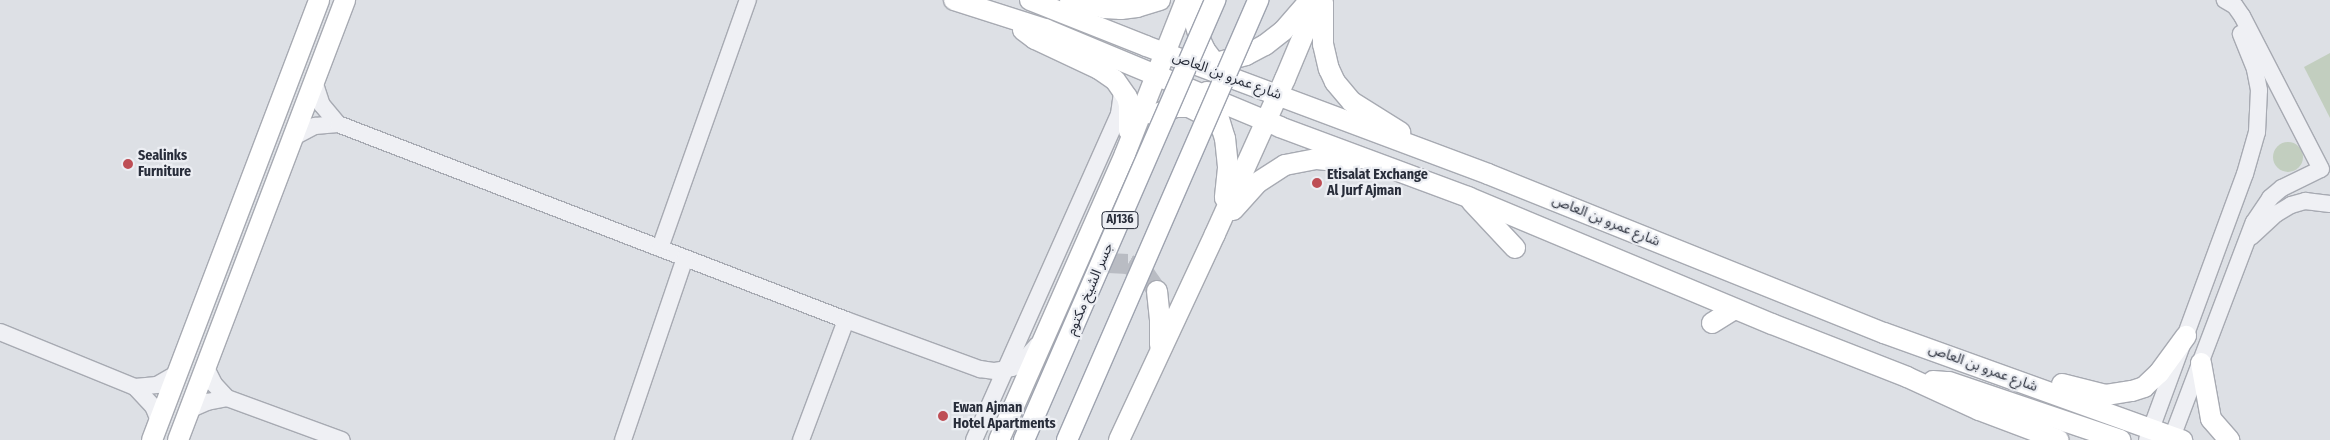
<!DOCTYPE html>
<meta charset="utf-8">
<style>
body{margin:0}
#map{position:relative;width:2330px;height:440px;overflow:hidden;background:#dde0e5;font-family:"Fira Sans Condensed","Noto Sans Arabic",sans-serif}
div>[style]{position:absolute}
[style*='--x']{left:calc(var(--x)*1px);top:calc(var(--y)*1px);width:calc(var(--w)*1px);rotate:calc(var(--a)*1deg)}
.green>*{inset:0;background:#c2cebf}
.round{border-radius:50%}
.major-tunnel>*{height:20px;margin-top:-10px;transform-origin:0;background:repeating-linear-gradient(90deg,#b9bcc3 0 20px,transparent 0 30px)}
.roads{filter:drop-shadow(1px 0 #a7aab2) drop-shadow(-1px 0 #a7aab2) drop-shadow(0 1px #a7aab2) drop-shadow(0 -1px #a7aab2)}
.minor>*{height:16px;margin:-8px;padding:0 8px;transform-origin:8px;border-radius:8px;background:#eff0f4}
.major>*{height:20px;margin:-10px;padding:0 10px;transform-origin:10px;border-radius:10px;background:#fff}
.bridges{filter:drop-shadow(1px 0 #9ea3af) drop-shadow(-1px 0 #9ea3af) drop-shadow(0 1px #9ea3af) drop-shadow(0 -1px #9ea3af)}
.major-bridge>*{height:20px;margin:-10px;padding:0 10px;transform-origin:10px;border-radius:10px;background:#fff}
.dots>*{width:14px;height:14px;translate:-50% -50%;box-sizing:border-box;border:2px solid #eceef3;border-radius:50%}
span{translate:-50% -50%;white-space:nowrap;text-align:center;line-height:1.15;-webkit-text-stroke:4.5px #eceef3;paint-order:stroke}
.shield-label span{padding:1px 4px;background:#eceef3;border:1px solid;border-radius:4px;-webkit-text-stroke-width:0}
.shield-label{font-size:12px;color:#282d3a;font-weight:700}
.street-label{font-size:14px;color:#282d3a}
.poi-label{font-size:14px;color:#282d3a;font-weight:700}
.left{translate:0 -50%;text-align:left}
</style>
<div id="map">
<div class="green">
<i style="clip-path:polygon(2330px 53px,2330px 118px,2304px 67px)"></i>
<i class="round" style="left:2273px;top:142px;width:30px;height:30px"></i>
</div>
<div class="major-tunnel">
<i style="--x:1089;--y:271;--w:21;--a:-23"></i>
<i style="--x:1108;--y:263;--w:20;--a:3"></i>
<i style="--x:1128;--y:264;--w:20;--a:30"></i>
<i style="--x:1145;--y:274;--w:21;--a:55"></i>
</div>
<div class="roads">
<div class="minor">
<i style="--x:314;--y:81;--w:25;--a:72"></i>
<i style="--x:322;--y:105;--w:25;--a:50"></i>
<i style="--x:294;--y:137;--w:24;--a:-28"></i>
<i style="--x:315;--y:126;--w:23;--a:-5"></i>
<i style="--x:338;--y:124;--w:544;--a:21.1"></i>
<i style="--x:846;--y:320;--w:143;--a:20.1"></i>
<i style="--x:980;--y:369;--w:15;--a:8"></i>
<i style="--x:995;--y:371;--w:17;--a:-10"></i>
<i style="--x:1012;--y:368;--w:10;--a:-29"></i>
<i style="--x:1021;--y:363;--w:24;--a:-48"></i>
<i style="--x:2251;--y:237;--w:34;--a:-43"></i>
<i style="--x:2276;--y:214;--w:17;--a:-31"></i>
<i style="--x:2291;--y:205;--w:15;--a:-16"></i>
<i style="--x:2305;--y:201;--w:25;--a:7"></i>
<i style="--x:660;--y:248;--w:263;--a:-70.5"></i>
<i style="--x:0;--y:332;--w:146;--a:22.2"></i>
<i style="--x:135;--y:387;--w:26;--a:47"></i>
<i style="--x:153;--y:406;--w:16;--a:68"></i>
<i style="--x:205;--y:366;--w:20;--a:63"></i>
<i style="--x:214;--y:384;--w:19;--a:47"></i>
<i style="--x:227;--y:398;--w:122;--a:20.1"></i>
<i style="--x:135;--y:387;--w:22;--a:-5"></i>
<i style="--x:157;--y:385;--w:22;--a:-30"></i>
<i style="--x:189;--y:410;--w:20;--a:-24"></i>
<i style="--x:207;--y:402;--w:20;--a:-11"></i>
<i style="--x:623;--y:440;--w:192;--a:-71.2"></i>
<i style="--x:801;--y:440;--w:128;--a:-69.4"></i>
<i style="--x:974;--y:440;--w:357;--a:-66"></i>
<i style="--x:1119;--y:114;--w:22;--a:-82"></i>
<i style="--x:2147;--y:440;--w:283;--a:-69.8"></i>
<i style="--x:2245;--y:174;--w:44;--a:-74.1"></i>
<i style="--x:2257;--y:132;--w:42;--a:-87.3"></i>
<i style="--x:2259;--y:90;--w:21;--a:-101"></i>
<i style="--x:2255;--y:69;--w:38;--a:-112"></i>
<i style="--x:2171;--y:440;--w:233;--a:-69.2"></i>
<i style="--x:2254;--y:222;--w:29;--a:-56"></i>
<i style="--x:2270;--y:198;--w:16;--a:-40"></i>
<i style="--x:2282;--y:188;--w:43;--a:-26"></i>
<i style="--x:2321;--y:169;--w:172;--a:-117.3"></i>
<i style="--x:2242;--y:16;--w:12;--a:-125"></i>
<i style="--x:2235;--y:6;--w:12;--a:-149"></i>
</div>
<div class="major">
<i style="--x:954;--y:0;--w:96;--a:17.7"></i>
<i style="--x:1045;--y:29;--w:255;--a:22.6"></i>
<i style="--x:1280;--y:127;--w:201;--a:20.4"></i>
<i style="--x:1468;--y:197;--w:329;--a:22.7"></i>
<i style="--x:1772;--y:324;--w:145;--a:21.4"></i>
<i style="--x:1907;--y:377;--w:79;--a:24.6"></i>
<i style="--x:1979;--y:410;--w:85;--a:20.6"></i>
<i style="--x:1030;--y:0;--w:125;--a:21.6"></i>
<i style="--x:1146;--y:46;--w:365;--a:20.5"></i>
<i style="--x:1488;--y:174;--w:427;--a:21.9"></i>
<i style="--x:1884;--y:333;--w:317;--a:19.8"></i>
<i style="--x:1070;--y:0;--w:35;--a:13"></i>
<i style="--x:1104;--y:8;--w:17;--a:3"></i>
<i style="--x:1121;--y:9;--w:16;--a:-7"></i>
<i style="--x:1137;--y:7;--w:24;--a:-17"></i>
<i style="--x:1193;--y:0;--w:23;--a:85"></i>
<i style="--x:1195;--y:23;--w:15;--a:74"></i>
<i style="--x:1199;--y:37;--w:14;--a:65"></i>
<i style="--x:1205;--y:50;--w:31;--a:53"></i>
<i style="--x:1323;--y:2;--w:42;--a:90"></i>
<i style="--x:1323;--y:44;--w:26;--a:77"></i>
<i style="--x:1329;--y:69;--w:14;--a:65"></i>
<i style="--x:1335;--y:82;--w:26;--a:50"></i>
<i style="--x:1352;--y:102;--w:57;--a:32"></i>
<i style="--x:1023;--y:30;--w:15;--a:37"></i>
<i style="--x:1035;--y:39;--w:71;--a:25.1"></i>
<i style="--x:1099;--y:69;--w:19;--a:35"></i>
<i style="--x:1115;--y:80;--w:21;--a:55"></i>
<i style="--x:1127;--y:97;--w:8;--a:76"></i>
<i style="--x:1129;--y:105;--w:26;--a:90"></i>
<i style="--x:1220;--y:62;--w:27;--a:-15"></i>
<i style="--x:1246;--y:55;--w:21;--a:-28"></i>
<i style="--x:1265;--y:45;--w:23;--a:-38"></i>
<i style="--x:1283;--y:31;--w:41;--a:-48.9"></i>
<i style="--x:1207;--y:92;--w:16;--a:60"></i>
<i style="--x:1215;--y:106;--w:34;--a:73"></i>
<i style="--x:1225;--y:138;--w:30;--a:84"></i>
<i style="--x:1228;--y:168;--w:30;--a:96"></i>
<i style="--x:1154;--y:115;--w:23;--a:-20"></i>
<i style="--x:1176;--y:107;--w:13;--a:0"></i>
<i style="--x:1189;--y:107;--w:25;--a:27"></i>
<i style="--x:1211;--y:118;--w:13;--a:45"></i>
<i style="--x:1472;--y:202;--w:63;--a:46.9"></i>
<i style="--x:1233;--y:210;--w:36;--a:-48"></i>
<i style="--x:1257;--y:183;--w:33;--a:-33"></i>
<i style="--x:1285;--y:165;--w:33;--a:-11"></i>
<i style="--x:1317;--y:159;--w:36;--a:6"></i>
<i style="--x:1157;--y:291;--w:28;--a:84"></i>
<i style="--x:1160;--y:319;--w:26;--a:90"></i>
<i style="--x:1712;--y:323;--w:26;--a:-32"></i>
<i style="--x:2201;--y:363;--w:57;--a:79.9"></i>
<i style="--x:2211;--y:419;--w:28;--a:49"></i>
<i style="--x:1933;--y:381;--w:16;--a:4"></i>
<i style="--x:1949;--y:382;--w:181;--a:18.7"></i>
<i style="--x:2062;--y:384;--w:45;--a:14"></i>
<i style="--x:2106;--y:395;--w:26;--a:-9"></i>
<i style="--x:2132;--y:391;--w:13;--a:-18"></i>
<i style="--x:2144;--y:387;--w:21;--a:-43"></i>
<i style="--x:2159;--y:373;--w:46;--a:-53.9"></i>
<i style="--x:152;--y:440;--w:471;--a:-69.2"></i>
<i style="--x:178;--y:440;--w:471;--a:-69.2"></i>
<i style="--x:999;--y:440;--w:313;--a:-66.2"></i>
<i style="--x:1125;--y:154;--w:166;--a:-68.4"></i>
<i style="--x:1119;--y:440;--w:227;--a:-65"></i>
<i style="--x:1215;--y:234;--w:170;--a:-65.7"></i>
<i style="--x:1285;--y:79;--w:86;--a:-67.3"></i>
</div>
</div>
<div class="bridges">
<div class="major-bridge">
<i style="--x:1024;--y:440;--w:480;--a:-66.5"></i>
<i style="--x:1067;--y:440;--w:480;--a:-66.5"></i>
</div>
</div>
<div class="dots">
<i style="left:128px;top:164px;background:#be4e55"></i>
<i style="left:1317px;top:183px;background:#be4e55"></i>
<i style="left:943px;top:416px;background:#be4e55"></i>
</div>
<div class="shield-label">
<span style="left:1120px;top:220px">AJ136</span>
</div>
<div class="street-label">
<span style="left:1227px;top:76px;rotate:20deg">شارع عمرو بن العاص</span>
<span style="left:1606px;top:221px;rotate:22deg">شارع عمرو بن العاص</span>
<span style="left:1090px;top:289px;rotate:-67deg">جسر الشيخ مكتوم</span>
<span style="left:1983px;top:368px;rotate:20deg">شارع عمرو بن العاص</span>
</div>
<div class="poi-label">
<span class="left" style="left:138px;top:164px">Sealinks<br>Furniture</span>
<span class="left" style="left:1327px;top:183px">Etisalat Exchange<br>Al Jurf Ajman</span>
<span class="left" style="left:953px;top:416px">Ewan Ajman<br>Hotel Apartments</span>
</div>
</div>
